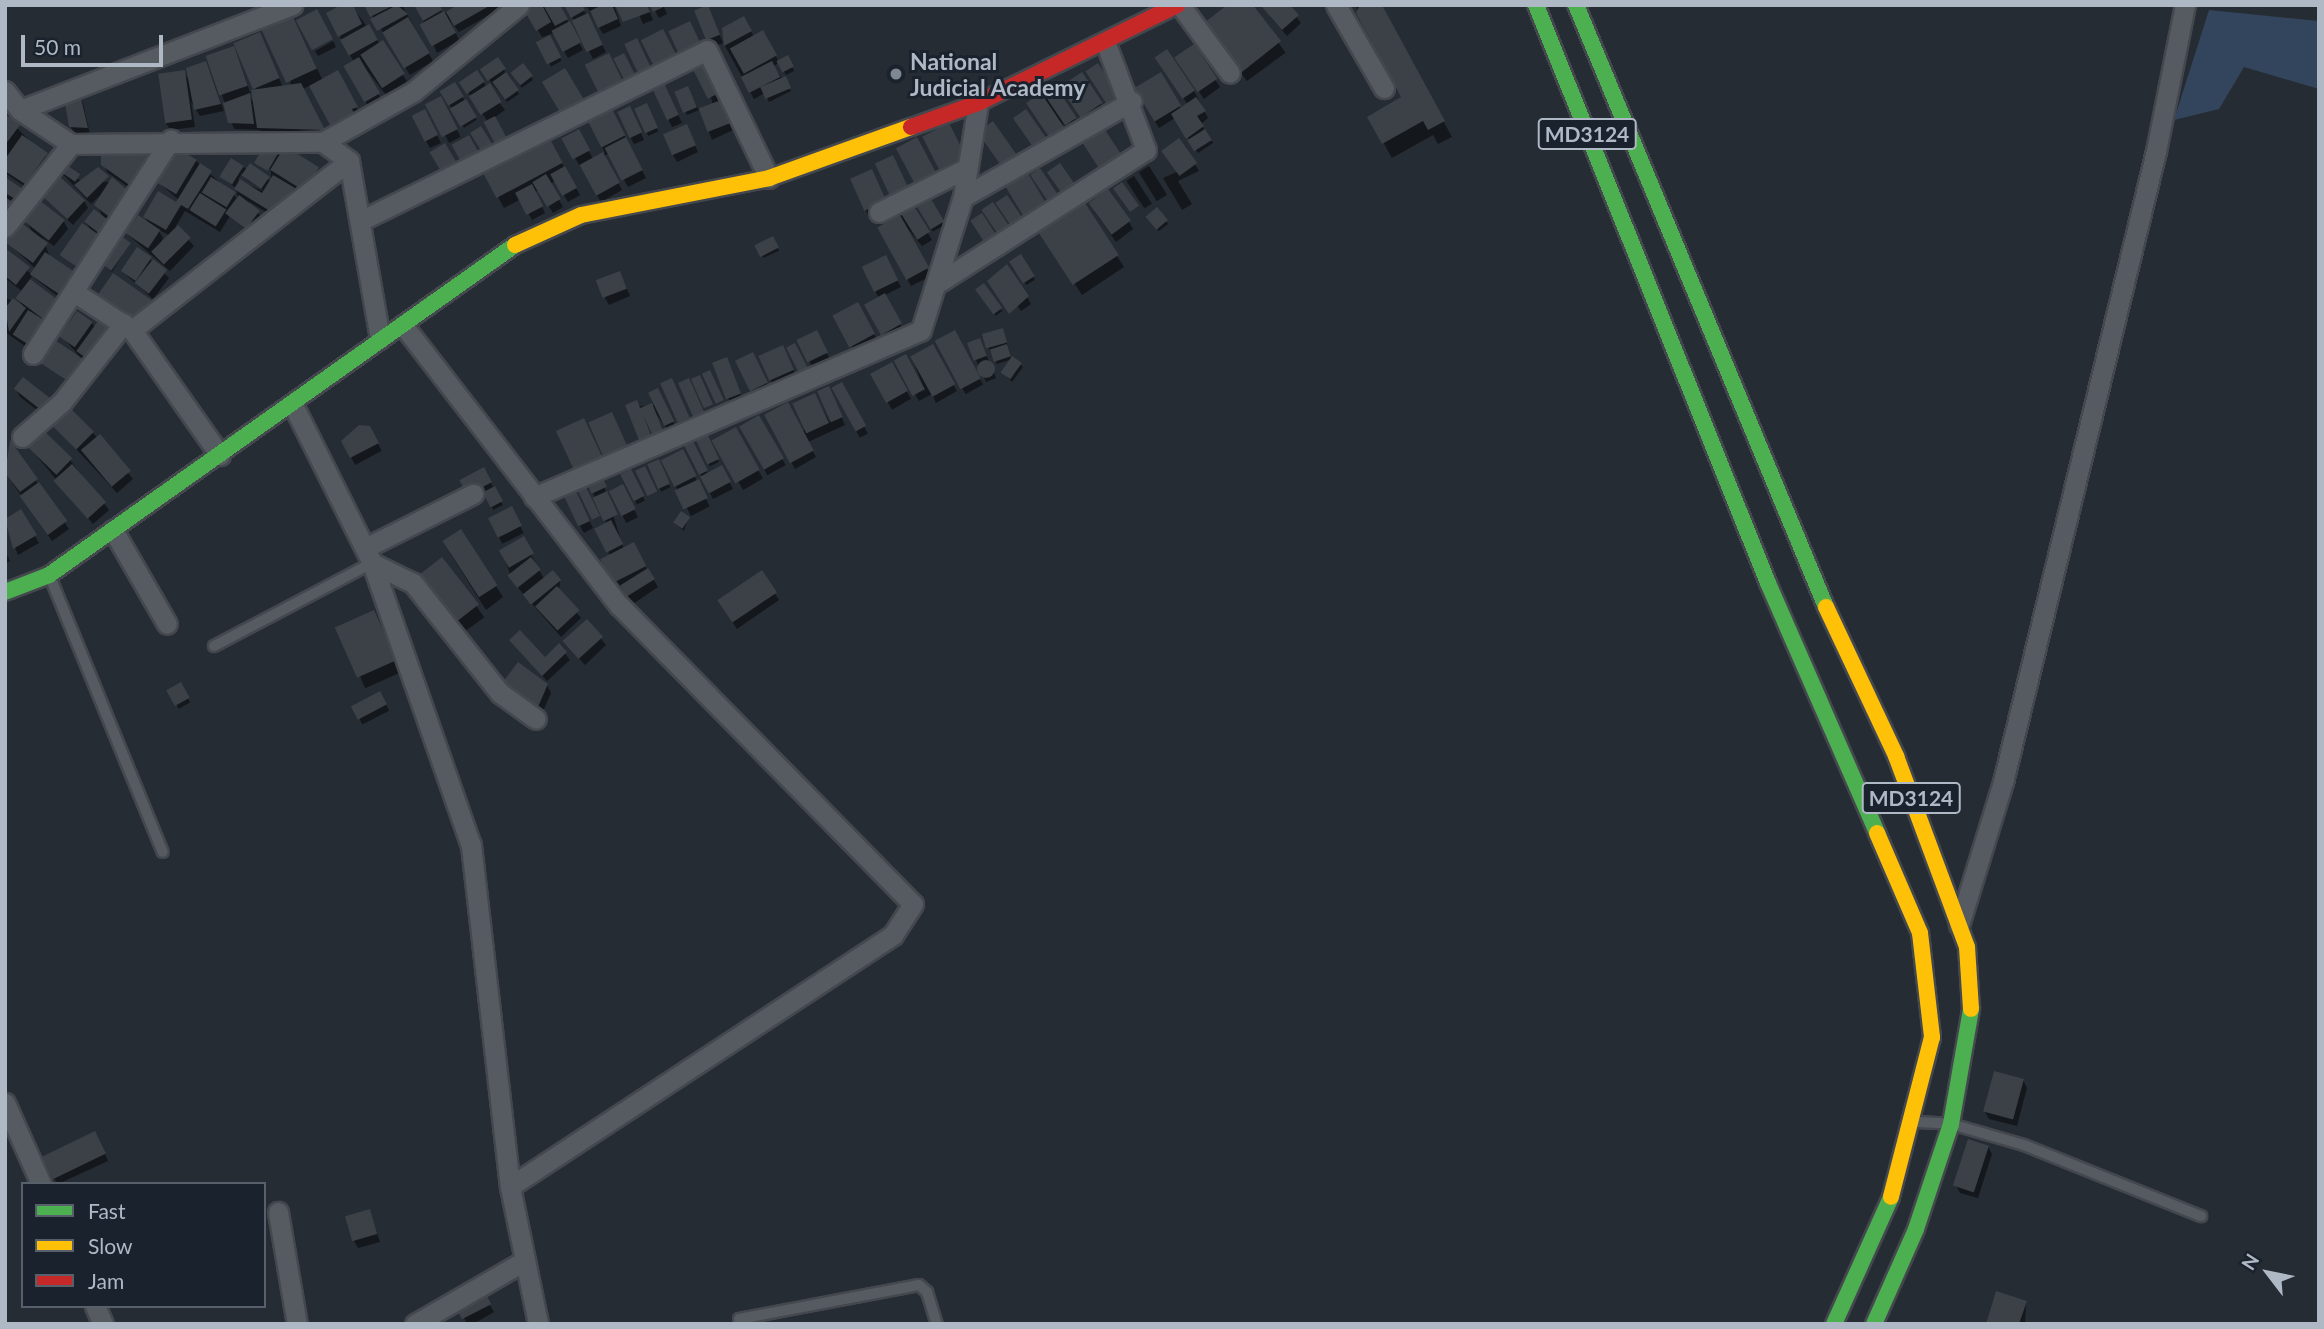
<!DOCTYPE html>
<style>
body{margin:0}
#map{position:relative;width:2324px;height:1329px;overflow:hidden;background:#262c33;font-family:Lato,sans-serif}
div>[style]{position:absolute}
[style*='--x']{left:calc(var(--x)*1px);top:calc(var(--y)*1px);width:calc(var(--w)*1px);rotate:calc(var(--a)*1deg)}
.water>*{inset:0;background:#33455c}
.shadow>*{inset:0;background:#0007;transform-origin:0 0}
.building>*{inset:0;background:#3b4147;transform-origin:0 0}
.round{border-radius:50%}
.roads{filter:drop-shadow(2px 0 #44484e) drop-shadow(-2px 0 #44484e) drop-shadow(0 2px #44484e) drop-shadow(0 -2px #44484e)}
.lane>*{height:10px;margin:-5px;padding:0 5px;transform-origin:5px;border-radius:5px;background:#565a61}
.street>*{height:19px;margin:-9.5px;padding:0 9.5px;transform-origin:9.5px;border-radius:9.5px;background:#565a61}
.fast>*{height:16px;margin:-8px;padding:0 8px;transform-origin:8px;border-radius:8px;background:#4caf50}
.slow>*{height:16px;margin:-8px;padding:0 8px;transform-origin:8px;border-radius:8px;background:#ffc107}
.jam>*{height:16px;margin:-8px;padding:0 8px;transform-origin:8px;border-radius:8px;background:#c62828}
.dots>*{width:19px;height:19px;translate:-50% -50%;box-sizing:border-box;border:4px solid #1a232d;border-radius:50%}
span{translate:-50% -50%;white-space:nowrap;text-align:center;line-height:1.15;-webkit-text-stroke:6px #1a232d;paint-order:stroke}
.shield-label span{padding:2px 5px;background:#1a232d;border:2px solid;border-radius:5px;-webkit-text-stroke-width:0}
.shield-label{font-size:21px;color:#afb8c5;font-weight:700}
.poi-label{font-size:23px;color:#afb8c5;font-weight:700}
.left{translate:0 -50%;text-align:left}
.frame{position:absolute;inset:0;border:7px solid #afb8c5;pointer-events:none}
.legend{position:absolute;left:21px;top:1182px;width:245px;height:126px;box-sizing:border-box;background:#1a232d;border:2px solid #565f6a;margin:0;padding:9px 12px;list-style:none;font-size:21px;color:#afb8c5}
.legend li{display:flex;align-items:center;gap:14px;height:35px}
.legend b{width:35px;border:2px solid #565f6a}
.north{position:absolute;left:2233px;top:1238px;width:70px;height:70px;-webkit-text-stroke:5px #1a232d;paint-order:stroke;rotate:302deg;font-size:19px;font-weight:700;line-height:28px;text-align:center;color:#afb8c5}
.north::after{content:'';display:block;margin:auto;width:24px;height:32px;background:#afb8c5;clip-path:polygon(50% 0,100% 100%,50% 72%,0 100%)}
.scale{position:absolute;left:21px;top:35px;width:142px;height:32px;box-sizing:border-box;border:4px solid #afb8c5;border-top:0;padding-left:9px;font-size:21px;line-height:24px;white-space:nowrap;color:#afb8c5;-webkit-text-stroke:5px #1a232d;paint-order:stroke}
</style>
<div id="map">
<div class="water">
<i style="clip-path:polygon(2209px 10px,2319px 21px,2319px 89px,2244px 67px,2219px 109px,2174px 120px)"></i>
</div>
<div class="shadow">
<i style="clip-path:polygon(351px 5px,407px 81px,386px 95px,359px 60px,382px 101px,369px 108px,346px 67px,354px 62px,340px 37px)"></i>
<i style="clip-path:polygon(402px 5px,433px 61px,410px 75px,367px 7px)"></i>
<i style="clip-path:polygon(416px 5px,438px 5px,443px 14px,459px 5px,505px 6px,459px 32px,450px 20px,459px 40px,437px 53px)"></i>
<i style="clip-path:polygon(533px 5px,559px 5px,583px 50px,568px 58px,554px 33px,542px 37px,525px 9px)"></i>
<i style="clip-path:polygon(566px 5px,581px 5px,606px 52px,593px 59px)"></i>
<i style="clip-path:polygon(586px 5px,614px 5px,621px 26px,603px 34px)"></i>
<i style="clip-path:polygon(635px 5px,647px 5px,653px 20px,643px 24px)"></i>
<i style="clip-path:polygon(652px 5px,663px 5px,667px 14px,659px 18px)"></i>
<i style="left:1251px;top:5px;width:59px;height:48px;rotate:54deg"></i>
<i style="clip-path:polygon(1260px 5px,1287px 5px,1301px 23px,1287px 36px)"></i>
<i style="clip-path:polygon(1355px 5px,1380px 5px,1452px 137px,1438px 144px,1433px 135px,1392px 158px,1369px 117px,1404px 98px)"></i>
<i style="clip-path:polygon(711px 14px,723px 43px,713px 47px,709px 40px)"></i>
<i style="clip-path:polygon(744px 18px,754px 37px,763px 32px,779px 62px,788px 58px,794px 71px,786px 75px,779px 63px,773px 66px,791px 91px,769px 102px,765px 93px,754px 99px,725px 46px,724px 29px)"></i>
<i style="clip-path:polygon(evenodd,298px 28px,323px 81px,337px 73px,360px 114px,336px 132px,311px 85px,303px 89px,329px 141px,265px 139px,260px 130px,234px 129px,222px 95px,237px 55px,250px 92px,257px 91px,237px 45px,263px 42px,283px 87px,290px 86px,298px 28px,253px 92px,255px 105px,248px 94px,253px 92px)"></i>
<i style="clip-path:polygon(693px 31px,733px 130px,712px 140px,700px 110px,713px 105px)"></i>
<i style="left:549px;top:38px;width:26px;height:12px;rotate:61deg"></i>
<i style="clip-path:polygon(333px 41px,336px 47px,318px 56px,315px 51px)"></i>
<i style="clip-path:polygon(1194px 47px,1220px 87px,1204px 99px,1181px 65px)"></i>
<i style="clip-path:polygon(497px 59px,519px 94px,507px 102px,482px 71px)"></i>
<i style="clip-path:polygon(1161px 64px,1194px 91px,1208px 118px,1201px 124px,1213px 143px,1198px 153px,1175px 118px,1159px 128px,1136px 89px,1161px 74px,1181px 109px,1188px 105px)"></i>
<i style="left:523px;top:65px;width:18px;height:14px;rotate:56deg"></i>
<i style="clip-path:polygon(209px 70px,224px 111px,200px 116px,191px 102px,195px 127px,170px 130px,166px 123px,184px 72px,190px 82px)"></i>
<i style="clip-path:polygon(476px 73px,505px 110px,488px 122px,462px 83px)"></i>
<i style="clip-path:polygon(1081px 74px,1105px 111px,1085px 125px,1065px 95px)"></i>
<i style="left:455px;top:85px;width:41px;height:15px;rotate:58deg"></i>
<i style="clip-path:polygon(687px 88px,699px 110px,687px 115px,677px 93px)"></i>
<i style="clip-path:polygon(654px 90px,668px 92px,682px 123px,672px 127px)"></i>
<i style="clip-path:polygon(1055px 90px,1080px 126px,1071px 133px,1061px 122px,1067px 135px,1054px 143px,1028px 104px)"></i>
<i style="clip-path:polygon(79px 97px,83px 103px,90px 135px,75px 134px,71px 127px)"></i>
<i style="left:440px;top:98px;width:44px;height:13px;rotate:62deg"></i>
<i style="left:646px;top:105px;width:29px;height:11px;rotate:65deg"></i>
<i style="clip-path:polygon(614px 115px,646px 178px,628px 187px,609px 153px,604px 156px,622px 190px,601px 202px,564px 139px,578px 131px,593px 159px,605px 153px,588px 119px)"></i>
<i style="clip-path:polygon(633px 115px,644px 140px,634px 144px,630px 137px)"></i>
<i style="clip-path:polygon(5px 116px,50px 161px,30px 190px,5px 173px)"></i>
<i style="clip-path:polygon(429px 119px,441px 143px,430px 148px,426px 141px)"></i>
<i style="clip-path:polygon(690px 133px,698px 152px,677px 162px,673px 155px)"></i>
<i style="clip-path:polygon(926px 137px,968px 164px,946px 176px)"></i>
<i style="clip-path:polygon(549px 141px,580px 195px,568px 202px,555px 181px,550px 184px,563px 207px,553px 213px,539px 190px,535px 192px,545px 213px,532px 220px,521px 199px,504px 208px,486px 175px)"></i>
<i style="clip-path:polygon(evenodd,277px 153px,321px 175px,307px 198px,293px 188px,297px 196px,274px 217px,248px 201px,263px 219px,252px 235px,230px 216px,220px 232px,185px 211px,176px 226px,194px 246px,170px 271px,127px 234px,149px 225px,145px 217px,177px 205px,179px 200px,159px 183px,196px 161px,238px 199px,236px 188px,222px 177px,243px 167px,271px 181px,271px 170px,255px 163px,277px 153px,242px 173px,246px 179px,265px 192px,238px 180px,242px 173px,277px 153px,158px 229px,170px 236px,159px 247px,163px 238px,158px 229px)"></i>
<i style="clip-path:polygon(103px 157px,138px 194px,107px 172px)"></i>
<i style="clip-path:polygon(1195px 164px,1199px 171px,1178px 181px,1192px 204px,1182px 210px,1163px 178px)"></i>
<i style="left:1149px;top:166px;width:34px;height:12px;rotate:58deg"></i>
<i style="clip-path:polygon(59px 170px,82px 181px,110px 182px,118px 226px,108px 219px,113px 228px,105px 239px,98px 234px,105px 246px,85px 275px,62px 255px,92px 232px,86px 222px,104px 219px,97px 205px,107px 189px,91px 204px)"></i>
<i style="left:1134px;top:176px;width:33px;height:9px;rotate:57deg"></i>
<i style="clip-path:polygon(5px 179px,21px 206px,11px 199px,19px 213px,5px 228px)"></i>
<i style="clip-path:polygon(852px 180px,889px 208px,869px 217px)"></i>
<i style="clip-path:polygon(42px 194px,84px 201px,88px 208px,73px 225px)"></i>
<i style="left:930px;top:202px;width:27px;height:13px;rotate:59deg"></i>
<i style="clip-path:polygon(912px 206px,932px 240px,922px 246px,903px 223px,931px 276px,911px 286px,879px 228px)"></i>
<i style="clip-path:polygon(1085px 206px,1124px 267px,1082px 295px,1049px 245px)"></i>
<i style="clip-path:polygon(1094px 211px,1129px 222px,1133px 229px,1116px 242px)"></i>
<i style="clip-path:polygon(25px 219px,64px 222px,68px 229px,54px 246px,43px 238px,66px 303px,32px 276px,29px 281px,61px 305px,32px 351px,5px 332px,5px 297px,24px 308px,18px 298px,23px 292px,5px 278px,5px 250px,32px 275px,36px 269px,7px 242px,33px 233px)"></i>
<i style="clip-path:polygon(1149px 219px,1166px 221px,1168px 224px,1159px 231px)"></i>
<i style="left:773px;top:238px;width:14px;height:17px;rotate:65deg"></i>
<i style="clip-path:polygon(129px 244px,112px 272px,105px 266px,103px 263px)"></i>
<i style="left:1020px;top:256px;width:28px;height:10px;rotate:58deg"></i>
<i style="clip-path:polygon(150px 259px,169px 278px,153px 299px,122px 271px)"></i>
<i style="clip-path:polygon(889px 264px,901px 287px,885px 295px,904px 331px,886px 341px,866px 305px,879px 298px,875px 291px)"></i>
<i style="clip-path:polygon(623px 280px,630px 296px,609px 305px,605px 298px)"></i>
<i style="clip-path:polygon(1001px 280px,1027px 297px,1031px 304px,1021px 311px)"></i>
<i style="left:984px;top:286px;width:31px;height:8px;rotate:54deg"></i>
<i style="left:857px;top:305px;width:43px;height:25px;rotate:60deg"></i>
<i style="clip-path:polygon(92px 323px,95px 328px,80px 391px,43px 363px,84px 362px,63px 337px)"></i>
<i style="left:954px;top:332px;width:60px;height:20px;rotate:61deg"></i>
<i style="left:816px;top:333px;width:32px;height:19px;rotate:62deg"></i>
<i style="clip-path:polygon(1004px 333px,1012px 359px,997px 364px,988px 347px)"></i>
<i style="clip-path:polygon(981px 343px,996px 378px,986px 382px,969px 345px)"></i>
<i style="clip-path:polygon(932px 347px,957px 391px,936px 403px,932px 394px,919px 401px,896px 362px,905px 357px,926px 394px,912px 358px)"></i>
<i style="clip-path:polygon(786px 354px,797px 378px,774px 388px,760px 357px)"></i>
<i style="clip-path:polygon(1013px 358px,1023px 367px,1012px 382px,1002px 372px)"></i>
<i style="clip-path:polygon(756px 361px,770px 390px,756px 397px,752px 390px)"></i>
<i style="left:891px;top:364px;width:40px;height:22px;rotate:60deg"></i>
<i style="clip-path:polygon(730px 367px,743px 400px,732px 405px,728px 398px)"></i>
<i style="clip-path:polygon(24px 379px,49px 419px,20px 397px,16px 390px)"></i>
<i style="left:842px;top:385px;width:55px;height:9px;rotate:62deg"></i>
<i style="clip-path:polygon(815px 395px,830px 423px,832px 395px,845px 425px,808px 442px,816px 457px,795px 469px,766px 416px,803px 433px)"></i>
<i style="clip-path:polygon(662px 397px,676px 428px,669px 432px,655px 412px,668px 443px,646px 451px,627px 407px,656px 405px)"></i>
<i style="left:759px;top:417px;width:55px;height:21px;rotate:61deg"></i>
<i style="clip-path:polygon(52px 423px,93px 433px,133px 479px,117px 493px)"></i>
<i style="left:369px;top:427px;width:27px;height:30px;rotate:62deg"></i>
<i style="left:735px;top:430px;width:56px;height:23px;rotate:60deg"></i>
<i style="left:705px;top:433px;width:32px;height:10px;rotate:64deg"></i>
<i style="clip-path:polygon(10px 443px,69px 529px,52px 541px,5px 472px)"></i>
<i style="clip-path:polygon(26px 443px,70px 460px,109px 510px,93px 524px)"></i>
<i style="clip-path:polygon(692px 444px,708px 474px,722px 468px,733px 489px,713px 499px,686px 447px)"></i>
<i style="left:682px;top:452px;width:61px;height:21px;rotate:63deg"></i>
<i style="left:658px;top:462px;width:28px;height:10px;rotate:64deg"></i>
<i style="clip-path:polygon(483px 469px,503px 505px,493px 510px,486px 495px,472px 502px)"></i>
<i style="left:630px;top:471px;width:33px;height:9px;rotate:63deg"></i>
<i style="clip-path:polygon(601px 476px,624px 550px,633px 545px,658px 587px,633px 604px,603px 561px,611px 557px,596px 529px,607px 524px,588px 482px)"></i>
<i style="left:622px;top:486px;width:35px;height:13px;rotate:63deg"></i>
<i style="clip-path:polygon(579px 500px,593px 528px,584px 533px,580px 526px)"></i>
<i style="left:511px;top:508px;width:28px;height:24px;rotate:63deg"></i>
<i style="clip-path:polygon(21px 512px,39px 543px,18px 555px,5px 521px)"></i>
<i style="clip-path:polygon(688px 518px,684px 531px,675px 523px)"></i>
<i style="clip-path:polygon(523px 539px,544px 579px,560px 581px,559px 591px,581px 618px,561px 637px,513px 582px,502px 552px)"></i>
<i style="clip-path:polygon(5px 551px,10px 561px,5px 564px)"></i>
<i style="clip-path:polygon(450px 553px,496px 586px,503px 597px,486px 610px)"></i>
<i style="left:442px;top:559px;width:72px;height:31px;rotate:54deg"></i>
<i style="clip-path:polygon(761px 572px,779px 600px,737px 629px,723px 608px)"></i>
<i style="left:374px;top:612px;width:66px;height:39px;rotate:66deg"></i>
<i style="clip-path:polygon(587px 621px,606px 645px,585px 665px,570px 648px)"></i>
<i style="clip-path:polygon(511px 640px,545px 659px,559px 646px,570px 660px,547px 681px)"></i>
<i style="left:180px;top:684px;width:21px;height:13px;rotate:61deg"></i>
<i style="clip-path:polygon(547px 685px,551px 693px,539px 720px,505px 694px)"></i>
<i style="left:380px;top:693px;width:20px;height:30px;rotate:63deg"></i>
<i style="clip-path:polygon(2023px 1080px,2027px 1088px,2017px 1126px,1989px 1119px,1985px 1112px)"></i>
<i style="clip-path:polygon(99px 1140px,108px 1161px,58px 1184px,54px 1178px)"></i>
<i style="clip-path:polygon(1988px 1147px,1992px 1154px,1978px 1198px,1960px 1193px,1956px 1185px)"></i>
<i style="clip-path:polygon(369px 1211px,380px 1242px,358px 1248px,354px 1241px)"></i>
<i style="left:483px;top:1293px;width:22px;height:29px;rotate:60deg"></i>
<i style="clip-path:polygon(2026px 1303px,2025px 1324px,1987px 1324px)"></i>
</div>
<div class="building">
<i style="clip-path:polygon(341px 5px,353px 5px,362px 24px,338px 37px,326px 13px)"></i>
<i style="clip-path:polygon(364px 5px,394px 5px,370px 17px)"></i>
<i style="clip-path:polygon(397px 5px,408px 14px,377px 31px,370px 19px)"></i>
<i style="clip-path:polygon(414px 5px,440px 5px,442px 10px,423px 21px)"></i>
<i style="clip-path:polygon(457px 5px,491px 5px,454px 26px,446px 12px)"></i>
<i style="clip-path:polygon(542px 5px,551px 22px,536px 31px,523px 8px)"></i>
<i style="clip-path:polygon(543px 5px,560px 5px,568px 19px,555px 26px)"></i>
<i style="clip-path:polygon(564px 5px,582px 5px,585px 10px,571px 18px)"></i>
<i style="clip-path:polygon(602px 5px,612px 5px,618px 19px,598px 28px,590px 11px)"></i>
<i style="clip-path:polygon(615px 5px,647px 5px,650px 12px,623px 22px)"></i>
<i style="clip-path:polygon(650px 5px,668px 5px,653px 12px)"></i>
<i style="left:708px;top:5px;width:32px;height:15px;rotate:68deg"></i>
<i style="clip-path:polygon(1227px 5px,1253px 5px,1281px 41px,1242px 72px,1204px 23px)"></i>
<i style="clip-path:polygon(1260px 5px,1290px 5px,1299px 15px,1282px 30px)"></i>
<i style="clip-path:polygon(1360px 5px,1382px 5px,1445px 121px,1428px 130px,1423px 121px,1382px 144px,1367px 117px,1401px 97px,1356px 13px)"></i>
<i style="left:317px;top:9px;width:34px;height:24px;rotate:62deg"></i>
<i style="left:444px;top:11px;width:25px;height:28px;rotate:61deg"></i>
<i style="left:588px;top:13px;width:35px;height:18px;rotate:65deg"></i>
<i style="left:292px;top:15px;width:59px;height:34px;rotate:65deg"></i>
<i style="clip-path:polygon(744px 16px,752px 31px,724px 46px,722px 28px)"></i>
<i style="left:408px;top:17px;width:42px;height:30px;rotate:59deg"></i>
<i style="left:570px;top:21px;width:24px;height:21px;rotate:62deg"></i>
<i style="left:690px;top:21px;width:29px;height:24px;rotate:65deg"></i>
<i style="left:369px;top:24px;width:18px;height:33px;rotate:61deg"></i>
<i style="left:663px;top:29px;width:31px;height:25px;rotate:63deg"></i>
<i style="left:763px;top:30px;width:29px;height:38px;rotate:61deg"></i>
<i style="left:260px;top:32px;width:50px;height:29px;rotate:67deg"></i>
<i style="left:550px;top:35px;width:25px;height:16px;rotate:63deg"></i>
<i style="left:637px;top:38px;width:38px;height:14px;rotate:65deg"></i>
<i style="left:383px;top:40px;width:40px;height:27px;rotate:57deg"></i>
<i style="left:1194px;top:44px;width:42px;height:24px;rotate:56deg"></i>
<i style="left:234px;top:46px;width:42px;height:30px;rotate:71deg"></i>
<i style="left:1167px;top:49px;width:50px;height:15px;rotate:56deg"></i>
<i style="left:609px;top:53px;width:37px;height:27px;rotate:64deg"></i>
<i style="left:624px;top:53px;width:29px;height:12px;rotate:63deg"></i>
<i style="left:703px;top:54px;width:42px;height:16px;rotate:63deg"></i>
<i style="left:788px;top:55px;width:13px;height:13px;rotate:63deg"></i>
<i style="left:359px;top:57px;width:42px;height:18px;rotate:60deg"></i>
<i style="left:498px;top:57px;width:14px;height:22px;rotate:56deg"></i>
<i style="clip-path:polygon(206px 61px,221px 104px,194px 110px,186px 68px)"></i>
<i style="left:772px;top:61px;width:18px;height:35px;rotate:63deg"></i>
<i style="left:523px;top:63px;width:16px;height:16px;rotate:52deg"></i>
<i style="left:1098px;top:63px;width:38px;height:15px;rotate:57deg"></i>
<i style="left:565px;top:68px;width:41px;height:27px;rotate:59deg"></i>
<i style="left:185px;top:70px;width:50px;height:27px;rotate:82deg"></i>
<i style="clip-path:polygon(338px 70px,358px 107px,352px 109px,357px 119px,342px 127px,339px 121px,330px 125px,309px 86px)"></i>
<i style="left:477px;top:70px;width:14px;height:22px;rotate:56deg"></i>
<i style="left:506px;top:72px;width:22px;height:17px;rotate:54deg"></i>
<i style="left:1082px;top:72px;width:37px;height:27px;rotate:56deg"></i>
<i style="left:1161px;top:72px;width:39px;height:31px;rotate:59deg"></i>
<i style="left:786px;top:76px;width:13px;height:28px;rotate:67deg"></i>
<i style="left:455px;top:82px;width:17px;height:18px;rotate:59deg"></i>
<i style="clip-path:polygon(301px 83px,325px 130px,257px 128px,251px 90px)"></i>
<i style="left:490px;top:83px;width:22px;height:25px;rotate:58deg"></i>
<i style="left:664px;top:83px;width:35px;height:13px;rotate:65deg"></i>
<i style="left:688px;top:86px;width:23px;height:15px;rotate:67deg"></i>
<i style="left:1056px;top:87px;width:37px;height:14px;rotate:56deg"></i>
<i style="clip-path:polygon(250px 93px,254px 124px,228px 123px,223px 103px)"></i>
<i style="left:1041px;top:93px;width:41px;height:18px;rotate:56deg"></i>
<i style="clip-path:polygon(80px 94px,88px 128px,69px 127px,65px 103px)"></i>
<i style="left:441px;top:96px;width:37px;height:18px;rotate:63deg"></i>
<i style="clip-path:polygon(1196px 97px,1206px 111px,1197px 116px,1204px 126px,1186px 139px,1171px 114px)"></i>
<i style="left:466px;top:99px;width:21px;height:19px;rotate:59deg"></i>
<i style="left:721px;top:100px;width:25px;height:24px;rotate:69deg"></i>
<i style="left:647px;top:103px;width:27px;height:14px;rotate:66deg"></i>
<i style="left:610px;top:105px;width:34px;height:27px;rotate:63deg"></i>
<i style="left:630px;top:106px;width:29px;height:14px;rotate:65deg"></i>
<i style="left:425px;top:109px;width:29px;height:15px;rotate:63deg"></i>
<i style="left:1026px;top:109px;width:37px;height:16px;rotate:55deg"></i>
<i style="clip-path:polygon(5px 114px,20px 125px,5px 145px)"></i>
<i style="left:495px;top:116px;width:27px;height:13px;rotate:62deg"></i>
<i style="left:993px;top:121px;width:45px;height:19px;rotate:55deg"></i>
<i style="left:1100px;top:122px;width:40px;height:26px;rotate:57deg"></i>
<i style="left:949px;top:123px;width:37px;height:30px;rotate:63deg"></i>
<i style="left:687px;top:124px;width:23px;height:26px;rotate:67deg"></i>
<i style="left:481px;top:126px;width:25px;height:13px;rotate:58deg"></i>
<i style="left:579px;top:129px;width:24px;height:20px;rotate:62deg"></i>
<i style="left:1205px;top:129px;width:13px;height:21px;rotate:58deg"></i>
<i style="clip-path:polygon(22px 135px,48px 153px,25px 184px,5px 171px,5px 159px)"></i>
<i style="left:469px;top:135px;width:23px;height:20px;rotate:61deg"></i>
<i style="left:626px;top:137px;width:37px;height:24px;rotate:63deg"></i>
<i style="left:917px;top:137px;width:40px;height:24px;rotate:62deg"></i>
<i style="left:1179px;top:138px;width:31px;height:22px;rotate:54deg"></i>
<i style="left:550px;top:139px;width:27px;height:75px;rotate:62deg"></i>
<i style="left:445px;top:143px;width:27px;height:18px;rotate:59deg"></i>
<i style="left:265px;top:144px;width:16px;height:22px;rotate:30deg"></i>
<i style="left:285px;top:146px;width:40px;height:28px;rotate:32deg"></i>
<i style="left:177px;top:148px;width:23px;height:40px;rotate:31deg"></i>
<i style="clip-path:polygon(138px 152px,153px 161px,135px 189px,101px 165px,101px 156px)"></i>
<i style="left:603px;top:152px;width:35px;height:27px;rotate:61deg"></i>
<i style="left:893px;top:155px;width:35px;height:20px;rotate:65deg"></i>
<i style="left:231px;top:158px;width:15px;height:22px;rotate:32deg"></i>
<i style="left:62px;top:162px;width:22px;height:9px;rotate:34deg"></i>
<i style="clip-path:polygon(200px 163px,212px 171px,188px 209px,181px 205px,166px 230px,143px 217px,158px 191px,176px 202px)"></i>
<i style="left:250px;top:163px;width:24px;height:15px;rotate:35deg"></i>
<i style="left:1060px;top:163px;width:28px;height:16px;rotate:55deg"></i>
<i style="left:565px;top:166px;width:25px;height:17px;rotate:61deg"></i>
<i style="clip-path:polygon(98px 167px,109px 176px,87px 198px,74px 185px)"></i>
<i style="left:1040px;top:168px;width:34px;height:12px;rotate:56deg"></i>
<i style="left:872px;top:169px;width:35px;height:24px;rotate:66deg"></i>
<i style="left:1026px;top:170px;width:41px;height:26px;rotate:59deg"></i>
<i style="left:546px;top:174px;width:29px;height:16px;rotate:59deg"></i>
<i style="left:58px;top:175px;width:37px;height:26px;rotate:43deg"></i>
<i style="clip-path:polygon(273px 175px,295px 188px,270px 211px,234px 189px,240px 179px,262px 193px)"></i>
<i style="clip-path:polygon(5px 177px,24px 190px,17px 200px,5px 193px)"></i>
<i style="clip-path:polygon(112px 177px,131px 193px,113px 220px,94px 205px)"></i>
<i style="left:211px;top:177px;width:29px;height:18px;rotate:31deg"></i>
<i style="left:1122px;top:182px;width:29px;height:11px;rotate:54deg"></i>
<i style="left:532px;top:184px;width:25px;height:19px;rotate:63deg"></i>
<i style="left:1108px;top:189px;width:39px;height:24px;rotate:54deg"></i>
<i style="left:200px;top:193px;width:31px;height:20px;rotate:32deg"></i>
<i style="left:239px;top:195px;width:26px;height:23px;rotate:37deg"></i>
<i style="left:1007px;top:195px;width:30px;height:14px;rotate:56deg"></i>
<i style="clip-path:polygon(5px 197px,16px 204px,5px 219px)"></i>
<i style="left:38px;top:199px;width:34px;height:26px;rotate:38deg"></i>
<i style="left:931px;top:199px;width:26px;height:16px;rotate:59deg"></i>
<i style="left:993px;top:202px;width:32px;height:14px;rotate:56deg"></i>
<i style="left:912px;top:203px;width:34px;height:15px;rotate:58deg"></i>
<i style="left:1085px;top:203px;width:62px;height:55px;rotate:57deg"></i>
<i style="left:1157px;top:207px;width:17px;height:15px;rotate:50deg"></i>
<i style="left:94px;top:209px;width:24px;height:16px;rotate:38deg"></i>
<i style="left:982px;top:213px;width:30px;height:14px;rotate:57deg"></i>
<i style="left:138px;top:215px;width:27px;height:22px;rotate:34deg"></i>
<i style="left:900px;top:215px;width:60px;height:26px;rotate:61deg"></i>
<i style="left:20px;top:222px;width:35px;height:25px;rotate:37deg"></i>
<i style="left:82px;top:223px;width:24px;height:39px;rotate:35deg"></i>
<i style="left:178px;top:225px;width:18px;height:38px;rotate:45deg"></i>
<i style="left:121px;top:236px;width:12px;height:34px;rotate:35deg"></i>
<i style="left:773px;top:236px;width:13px;height:21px;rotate:63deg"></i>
<i style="left:137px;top:247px;width:18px;height:29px;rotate:34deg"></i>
<i style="clip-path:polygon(5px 248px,30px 267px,16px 285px,5px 276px)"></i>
<i style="left:45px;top:252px;width:40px;height:27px;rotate:34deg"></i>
<i style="left:1021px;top:254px;width:26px;height:14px;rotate:58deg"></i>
<i style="left:886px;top:255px;width:28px;height:27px;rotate:64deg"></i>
<i style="left:153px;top:259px;width:18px;height:30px;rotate:38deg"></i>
<i style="clip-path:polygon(1007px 264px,1029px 296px,1009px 314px,987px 281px)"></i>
<i style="left:620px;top:271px;width:19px;height:26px;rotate:69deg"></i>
<i style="left:113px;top:273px;width:47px;height:29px;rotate:35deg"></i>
<i style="left:30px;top:279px;width:41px;height:24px;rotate:37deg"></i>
<i style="left:984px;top:283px;width:31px;height:11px;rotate:54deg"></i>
<i style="left:885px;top:293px;width:35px;height:24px;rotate:61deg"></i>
<i style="clip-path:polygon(13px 298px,26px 308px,9px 332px,5px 308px)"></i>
<i style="left:858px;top:302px;width:36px;height:29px;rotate:62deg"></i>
<i style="left:28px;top:310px;width:19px;height:29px;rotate:32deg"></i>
<i style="left:77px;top:311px;width:19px;height:31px;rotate:35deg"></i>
<i style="left:101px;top:317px;width:17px;height:42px;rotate:36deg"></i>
<i style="left:1003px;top:328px;width:15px;height:22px;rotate:74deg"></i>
<i style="left:817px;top:330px;width:25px;height:23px;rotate:64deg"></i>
<i style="left:955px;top:330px;width:55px;height:23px;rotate:62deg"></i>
<i style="left:980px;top:338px;width:19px;height:14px;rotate:69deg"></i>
<i style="left:55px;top:340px;width:41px;height:27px;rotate:34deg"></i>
<i style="left:795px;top:343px;width:31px;height:10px;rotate:63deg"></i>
<i style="left:933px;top:344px;width:46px;height:26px;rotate:61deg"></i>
<i style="left:1007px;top:344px;width:13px;height:18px;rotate:72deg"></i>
<i style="left:783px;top:345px;width:27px;height:27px;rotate:66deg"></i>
<i style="left:753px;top:352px;width:34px;height:20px;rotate:64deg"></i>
<i style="left:906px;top:354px;width:40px;height:14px;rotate:62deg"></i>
<i style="left:1012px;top:356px;width:12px;height:20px;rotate:35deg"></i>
<i style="left:727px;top:357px;width:39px;height:16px;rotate:69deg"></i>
<i class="round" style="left:977px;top:360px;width:18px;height:18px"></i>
<i style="left:892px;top:362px;width:33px;height:25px;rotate:61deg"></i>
<i style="left:710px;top:370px;width:33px;height:9px;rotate:65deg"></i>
<i style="left:700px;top:375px;width:32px;height:10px;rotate:66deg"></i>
<i style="left:23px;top:377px;width:39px;height:15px;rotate:38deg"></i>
<i style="left:672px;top:378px;width:43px;height:13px;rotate:66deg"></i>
<i style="left:689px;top:378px;width:39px;height:12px;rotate:66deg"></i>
<i style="left:842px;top:382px;width:50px;height:12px;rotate:61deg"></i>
<i style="left:829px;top:386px;width:34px;height:13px;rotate:66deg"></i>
<i style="left:658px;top:388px;width:37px;height:11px;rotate:64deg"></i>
<i style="left:815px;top:393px;width:33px;height:25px;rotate:65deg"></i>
<i style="clip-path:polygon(637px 400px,640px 408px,652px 403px,665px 436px,654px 440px,643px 414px,653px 440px,641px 445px,625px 405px)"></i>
<i style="left:788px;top:402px;width:55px;height:27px;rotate:62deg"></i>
<i style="left:67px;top:405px;width:38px;height:25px;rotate:45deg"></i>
<i style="left:612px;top:412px;width:42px;height:26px;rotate:66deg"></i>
<i style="left:759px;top:415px;width:50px;height:23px;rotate:60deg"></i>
<i style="left:584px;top:418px;width:45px;height:31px;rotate:65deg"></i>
<i style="clip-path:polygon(359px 425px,370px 426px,379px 443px,350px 458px,341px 441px)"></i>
<i style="left:40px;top:427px;width:45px;height:23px;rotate:44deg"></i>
<i style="left:736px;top:427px;width:49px;height:28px;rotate:61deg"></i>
<i style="left:706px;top:431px;width:31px;height:13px;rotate:65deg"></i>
<i style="left:100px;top:434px;width:48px;height:25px;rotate:50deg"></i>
<i style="clip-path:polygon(10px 440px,38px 479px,20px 492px,5px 473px)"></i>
<i style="left:693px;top:441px;width:33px;height:10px;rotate:63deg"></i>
<i style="left:683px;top:449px;width:30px;height:25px;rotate:63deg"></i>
<i style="left:659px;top:459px;width:27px;height:13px;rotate:66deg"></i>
<i style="left:72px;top:464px;width:51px;height:25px;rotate:48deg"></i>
<i style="left:722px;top:465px;width:19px;height:25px;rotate:62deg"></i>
<i style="left:645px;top:466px;width:28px;height:11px;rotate:64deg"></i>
<i style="left:484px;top:467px;width:17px;height:28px;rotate:62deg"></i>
<i style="left:631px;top:469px;width:30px;height:12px;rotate:63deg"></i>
<i style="left:601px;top:474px;width:14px;height:17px;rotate:65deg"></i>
<i style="left:699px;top:479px;width:21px;height:27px;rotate:65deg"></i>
<i style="left:39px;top:482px;width:48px;height:24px;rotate:54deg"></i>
<i style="left:623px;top:484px;width:28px;height:16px;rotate:63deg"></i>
<i style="left:495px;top:486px;width:17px;height:14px;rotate:62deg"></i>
<i style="left:586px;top:487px;width:32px;height:9px;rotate:64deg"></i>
<i style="left:576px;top:491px;width:33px;height:13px;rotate:65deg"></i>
<i style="left:607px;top:491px;width:26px;height:16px;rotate:65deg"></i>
<i style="left:512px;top:506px;width:22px;height:27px;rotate:63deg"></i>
<i style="clip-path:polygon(21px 509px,37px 535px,13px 549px,5px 519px)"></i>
<i style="left:681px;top:511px;width:11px;height:14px;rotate:34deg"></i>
<i style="left:611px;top:520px;width:27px;height:19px;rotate:63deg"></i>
<i style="left:461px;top:529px;width:67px;height:22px;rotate:57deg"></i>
<i style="left:524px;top:536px;width:20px;height:29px;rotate:60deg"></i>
<i style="left:634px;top:542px;width:27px;height:38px;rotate:63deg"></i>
<i style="left:442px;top:557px;width:60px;height:33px;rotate:52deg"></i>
<i style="left:531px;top:557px;width:16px;height:30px;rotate:52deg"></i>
<i style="left:648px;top:568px;width:13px;height:33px;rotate:58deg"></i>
<i style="left:553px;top:570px;width:13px;height:39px;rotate:51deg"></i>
<i style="left:762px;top:570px;width:27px;height:54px;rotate:56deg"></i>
<i style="left:557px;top:586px;width:33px;height:30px;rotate:47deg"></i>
<i style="left:374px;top:610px;width:55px;height:43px;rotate:66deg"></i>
<i style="left:587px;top:619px;width:24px;height:33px;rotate:48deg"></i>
<i style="clip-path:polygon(520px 630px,545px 657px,559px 643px,567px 652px,542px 676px,509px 640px)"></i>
<i style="clip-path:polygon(518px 662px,548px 684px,535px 714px,499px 687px)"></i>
<i style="left:181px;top:682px;width:18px;height:17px;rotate:61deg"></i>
<i style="left:380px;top:691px;width:15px;height:33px;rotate:62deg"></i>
<i style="left:1994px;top:1071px;width:31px;height:42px;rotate:15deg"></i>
<i style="left:95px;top:1131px;width:25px;height:59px;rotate:64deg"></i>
<i style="left:1968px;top:1139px;width:22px;height:49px;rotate:18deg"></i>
<i style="left:370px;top:1209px;width:26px;height:26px;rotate:74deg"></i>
<i style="left:484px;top:1290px;width:16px;height:33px;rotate:63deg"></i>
<i style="clip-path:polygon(1996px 1291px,2027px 1301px,2019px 1324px,1986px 1324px)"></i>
</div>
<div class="roads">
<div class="lane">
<i style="--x:50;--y:577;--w:297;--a:67.7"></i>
<i style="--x:214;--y:646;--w:178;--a:-27.7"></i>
<i style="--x:1918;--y:1122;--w:33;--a:3"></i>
<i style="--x:1951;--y:1124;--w:76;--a:16"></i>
<i style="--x:2024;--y:1145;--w:191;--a:21.9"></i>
<i style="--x:739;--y:1319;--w:183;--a:-10.7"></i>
<i style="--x:919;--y:1285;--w:11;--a:41"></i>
<i style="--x:927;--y:1292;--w:34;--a:73"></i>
</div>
<div class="street">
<i style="--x:1180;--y:5;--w:84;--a:53.7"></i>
<i style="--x:1336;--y:5;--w:96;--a:60"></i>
<i style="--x:5;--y:91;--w:24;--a:52"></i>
<i style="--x:20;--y:110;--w:61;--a:33.7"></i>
<i style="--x:71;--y:144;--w:252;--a:-0.5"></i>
<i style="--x:323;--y:142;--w:32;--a:36"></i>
<i style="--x:349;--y:161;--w:180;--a:80.1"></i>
<i style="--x:20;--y:110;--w:292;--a:-21.1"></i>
<i style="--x:323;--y:142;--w:103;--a:-29.1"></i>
<i style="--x:413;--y:92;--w:137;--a:-39.4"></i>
<i style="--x:963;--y:197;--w:194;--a:-29.6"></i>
<i style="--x:879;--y:212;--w:98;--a:-26.6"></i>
<i style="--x:364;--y:219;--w:382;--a:-26.2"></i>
<i style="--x:707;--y:50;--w:142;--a:64.2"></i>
<i style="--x:5;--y:227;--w:106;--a:-51.5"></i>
<i style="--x:941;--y:281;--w:243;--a:-32.6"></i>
<i style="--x:1146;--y:150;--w:113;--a:-110.7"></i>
<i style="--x:74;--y:292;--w:69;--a:33.2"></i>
<i style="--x:132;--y:330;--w:153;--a:54.9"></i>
<i style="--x:403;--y:325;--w:354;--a:52.4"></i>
<i style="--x:619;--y:605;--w:419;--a:45.5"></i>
<i style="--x:913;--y:904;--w:37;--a:123"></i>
<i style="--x:893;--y:935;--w:458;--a:146.7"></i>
<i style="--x:132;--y:330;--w:275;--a:-37.9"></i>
<i style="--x:33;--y:354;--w:255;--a:-57.3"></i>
<i style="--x:293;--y:405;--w:177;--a:63.4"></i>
<i style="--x:372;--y:563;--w:299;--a:70.7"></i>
<i style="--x:471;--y:845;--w:344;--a:83.5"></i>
<i style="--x:510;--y:1187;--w:140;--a:78.4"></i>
<i style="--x:22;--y:437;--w:53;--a:-41.2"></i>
<i style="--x:62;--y:402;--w:100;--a:-51.9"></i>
<i style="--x:534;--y:497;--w:421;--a:-23.3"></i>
<i style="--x:921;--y:330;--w:139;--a:-72.5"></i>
<i style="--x:963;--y:197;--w:95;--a:-80.9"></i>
<i style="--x:113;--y:530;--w:108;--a:60.1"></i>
<i style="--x:365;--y:548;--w:121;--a:-26.6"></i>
<i style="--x:372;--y:563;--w:46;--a:26"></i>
<i style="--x:413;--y:583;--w:140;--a:51.7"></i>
<i style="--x:500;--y:693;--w:44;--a:35.8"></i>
<i style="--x:1959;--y:925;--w:150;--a:-72.9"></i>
<i style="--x:2003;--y:782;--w:649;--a:-76.37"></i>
<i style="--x:2156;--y:151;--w:149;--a:-78.8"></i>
<i style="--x:5;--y:1103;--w:89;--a:66"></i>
<i style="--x:278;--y:1212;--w:114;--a:80.4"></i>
<i style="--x:95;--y:1306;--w:20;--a:66"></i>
<i style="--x:415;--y:1324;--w:126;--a:-30"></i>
</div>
<div class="fast">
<i style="--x:1536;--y:5;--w:623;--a:68.13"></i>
<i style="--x:1768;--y:583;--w:273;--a:66.4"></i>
<i style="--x:1576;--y:5;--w:652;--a:67.45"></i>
<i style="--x:5;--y:592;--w:47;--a:-21.1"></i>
<i style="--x:49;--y:575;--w:571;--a:-35.3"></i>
<i style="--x:1834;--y:1324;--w:139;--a:-65.8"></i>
<i style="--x:1874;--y:1324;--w:104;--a:-66.1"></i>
<i style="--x:1916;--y:1229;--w:111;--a:-71.6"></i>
<i style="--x:1951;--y:1124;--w:117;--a:-80.1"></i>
</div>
<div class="slow">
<i style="--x:515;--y:245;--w:72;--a:-24.4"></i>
<i style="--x:581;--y:215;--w:192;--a:-11.1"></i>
<i style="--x:769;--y:178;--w:151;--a:-19.8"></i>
<i style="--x:1826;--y:607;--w:165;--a:64.8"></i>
<i style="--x:1896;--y:756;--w:204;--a:69.6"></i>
<i style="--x:1967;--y:947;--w:62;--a:86.3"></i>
<i style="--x:1877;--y:833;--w:109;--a:66.7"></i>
<i style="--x:1920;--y:933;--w:105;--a:83.4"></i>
<i style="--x:1932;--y:1037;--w:165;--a:104.4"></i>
</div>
<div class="jam">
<i style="--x:911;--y:127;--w:71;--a:-19.7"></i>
<i style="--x:978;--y:103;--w:222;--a:-26.2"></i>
</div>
</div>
<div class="dots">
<i style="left:896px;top:74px;background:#7f8792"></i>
</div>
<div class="shield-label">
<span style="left:1587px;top:134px">MD3124</span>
<span style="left:1911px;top:798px">MD3124</span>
</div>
<div class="poi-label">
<span class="left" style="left:910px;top:74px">National<br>Judicial Academy</span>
</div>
<div class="frame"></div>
<ul class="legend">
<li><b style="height:9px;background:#4caf50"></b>Fast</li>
<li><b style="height:9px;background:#ffc107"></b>Slow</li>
<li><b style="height:9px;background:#c62828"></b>Jam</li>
</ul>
<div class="north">N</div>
<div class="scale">50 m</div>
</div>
